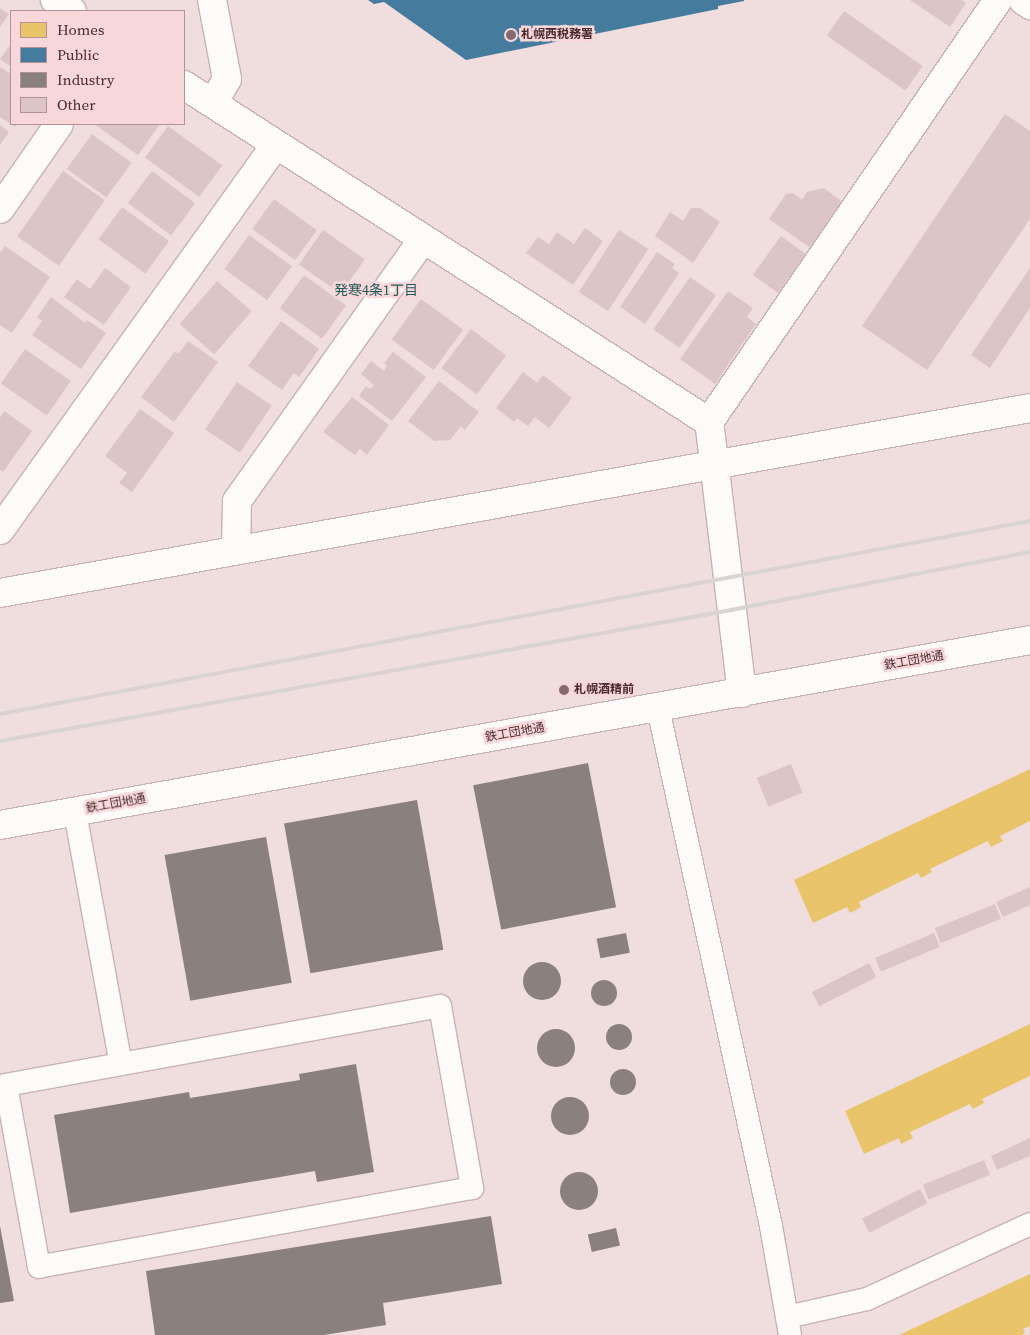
<!DOCTYPE html>
<meta charset="utf-8">
<style>
body{margin:0}
#map{position:relative;width:1030px;height:1335px;overflow:hidden;background:#f0dedf;font-family:"Source Serif 4","Noto Sans JP",serif}
div>[style]{position:absolute}
[style*='--x']{left:calc(var(--x)*1px);top:calc(var(--y)*1px);width:calc(var(--w)*1px);rotate:calc(var(--a)*1deg)}
.homes>*{inset:0;background:#e9c46a}
.public>*{inset:0;background:#457b9d}
.industry>*{inset:0;background:#8a817c;transform-origin:0 0}
.round{border-radius:50%}
.building>*{inset:0;background:#dcc5c7;transform-origin:0 0}
.roads{filter:drop-shadow(1px 0 #c7b2b4) drop-shadow(-1px 0 #c7b2b4) drop-shadow(0 1px #c7b2b4) drop-shadow(0 -1px #c7b2b4)}
.lane>*{height:22px;margin:-11px;padding:0 11px;transform-origin:11px;border-radius:11px;background:#fdfafa}
.street>*{height:28px;margin:-14px;padding:0 14px;transform-origin:14px;border-radius:14px;background:#fdfafa}
.secondary>*{height:28px;margin:-14px;padding:0 14px;transform-origin:14px;border-radius:14px;background:#fdfafa}
.rail>*{height:4px;margin:-2px;padding:0 2px;transform-origin:2px;border-radius:2px;background:#d9d3d3}
.dots>*{width:14px;height:14px;translate:-50% -50%;box-sizing:border-box;border:2px solid #f7d7d9;border-radius:50%}
span{translate:-50% -50%;white-space:nowrap;text-align:center;line-height:1.15;-webkit-text-stroke:5px #f7d7d9;paint-order:stroke}
.poi-label{font-size:12px;color:#4a2c2f;font-weight:700}
.left{translate:0 -50%;text-align:left}
.street-label{font-size:12px;color:#4a2c2f}
.neighbourhood-label{font-size:14px;color:#1e5958}
.legend{position:absolute;left:10px;top:10px;width:175px;height:115px;box-sizing:border-box;background:#f7d7d9;border:1px solid #b29395;margin:0;padding:6px 9px;list-style:none;font-size:15px;color:#4a2c2f}
.legend li{display:flex;align-items:center;gap:10px;height:25px}
.legend b{width:25px;border:1px solid #b29395}
</style>
<div id="map">
<div class="homes">
<i style="clip-path:polygon(1030px 769px,1030px 821px,1000px 836px,1003px 841px,991px 847px,988px 841px,930px 869px,932px 872px,921px 878px,918px 873px,859px 902px,861px 907px,850px 913px,847px 907px,813px 923px,794px 880px)"></i>
<i style="clip-path:polygon(1030px 1024px,1030px 1076px,982px 1099px,984px 1103px,973px 1109px,970px 1104px,910px 1132px,913px 1138px,901px 1144px,899px 1138px,864px 1154px,845px 1111px)"></i>
<i style="clip-path:polygon(1030px 1274px,1030px 1326px,1023px 1329px,1025px 1333px,1022px 1335px,899px 1335px)"></i>
</div>
<div class="public">
<i style="clip-path:polygon(368px 0,744px 0,744px 1px,718px 6px,718px 9px,466px 60px,384px 2px,374px 4px)"></i>
</div>
<div class="industry">
<i style="left:588px;top:763px;width:147px;height:117px;rotate:79deg"></i>
<i style="left:417px;top:800px;width:152px;height:135px;rotate:80deg"></i>
<i style="left:266px;top:837px;width:148px;height:103px;rotate:80deg"></i>
<i style="left:626px;top:933px;width:20px;height:30px;rotate:79deg"></i>
<i class="round" style="left:523px;top:962px;width:38px;height:38px"></i>
<i class="round" style="left:591px;top:980px;width:26px;height:26px"></i>
<i class="round" style="left:606px;top:1024px;width:26px;height:26px"></i>
<i class="round" style="left:537px;top:1029px;width:38px;height:38px"></i>
<i style="clip-path:polygon(356px 1064px,374px 1172px,317px 1182px,315px 1171px,70px 1213px,54px 1115px,189px 1092px,190px 1098px,300px 1080px,299px 1074px)"></i>
<i class="round" style="left:610px;top:1069px;width:26px;height:26px"></i>
<i class="round" style="left:551px;top:1097px;width:38px;height:38px"></i>
<i class="round" style="left:560px;top:1172px;width:38px;height:38px"></i>
<i style="clip-path:polygon(491px 1216px,502px 1284px,383px 1303px,386px 1325px,324px 1335px,155px 1335px,146px 1271px)"></i>
<i style="clip-path:polygon(0 1226px,14px 1301px,0 1303px)"></i>
<i style="left:616px;top:1228px;width:18px;height:29px;rotate:77deg"></i>
</div>
<div class="building">
<i style="clip-path:polygon(910px 0,962px 0,966px 3px,950px 27px)"></i>
<i style="clip-path:polygon(0 8px,9px 14px,0 27px)"></i>
<i style="left:844px;top:11px;width:96px;height:30px;rotate:35deg"></i>
<i style="clip-path:polygon(11px 44px,11px 67px,0 59px)"></i>
<i style="clip-path:polygon(0 67px,11px 74px,11px 124px,17px 124px,15px 127px,0 117px)"></i>
<i style="clip-path:polygon(1005px 114px,1030px 131px,1030px 219px,927px 370px,862px 326px)"></i>
<i style="clip-path:polygon(94px 124px,160px 124px,138px 155px)"></i>
<i style="clip-path:polygon(0 125px,9px 132px,0 145px)"></i>
<i style="left:168px;top:126px;width:67px;height:39px;rotate:36deg"></i>
<i style="left:92px;top:134px;width:49px;height:43px;rotate:36deg"></i>
<i style="left:63px;top:171px;width:51px;height:80px;rotate:35deg"></i>
<i style="left:152px;top:171px;width:54px;height:40px;rotate:37deg"></i>
<i style="clip-path:polygon(824px 188px,844px 203px,812px 249px,769px 219px,786px 194px,793px 193px,802px 200px,807px 192px)"></i>
<i style="left:274px;top:199px;width:53px;height:37px;rotate:36deg"></i>
<i style="left:122px;top:207px;width:58px;height:40px;rotate:36deg"></i>
<i style="clip-path:polygon(691px 208px,700px 208px,720px 222px,693px 263px,655px 236px,670px 212px,683px 221px)"></i>
<i style="clip-path:polygon(585px 228px,603px 241px,573px 285px,526px 253px,538px 237px,549px 244px,557px 232px,574px 244px)"></i>
<i style="left:323px;top:230px;width:51px;height:42px;rotate:35deg"></i>
<i style="left:619px;top:230px;width:35px;height:74px;rotate:33deg"></i>
<i style="left:249px;top:235px;width:53px;height:42px;rotate:36deg"></i>
<i style="left:781px;top:236px;width:31px;height:48px;rotate:36deg"></i>
<i style="clip-path:polygon(5px 246px,50px 277px,12px 333px,0 325px,0 253px)"></i>
<i style="clip-path:polygon(657px 252px,675px 264px,672px 268px,679px 273px,645px 324px,620px 307px)"></i>
<i style="clip-path:polygon(105px 268px,131px 287px,104px 325px,64px 297px,77px 279px,90px 289px)"></i>
<i style="clip-path:polygon(1030px 268px,1030px 308px,990px 368px,971px 355px)"></i>
<i style="left:304px;top:275px;width:52px;height:41px;rotate:36deg"></i>
<i style="left:690px;top:277px;width:32px;height:64px;rotate:35deg"></i>
<i style="left:217px;top:281px;width:46px;height:57px;rotate:41deg"></i>
<i style="clip-path:polygon(728px 291px,753px 308px,747px 317px,756px 324px,715px 384px,680px 359px)"></i>
<i style="clip-path:polygon(51px 297px,85px 323px,87px 320px,106px 333px,81px 369px,32px 335px,42px 321px,37px 317px)"></i>
<i style="left:421px;top:299px;width:52px;height:50px;rotate:36deg"></i>
<i style="clip-path:polygon(281px 321px,319px 349px,299px 377px,294px 373px,282px 390px,248px 366px)"></i>
<i style="left:471px;top:329px;width:44px;height:49px;rotate:37deg"></i>
<i style="clip-path:polygon(188px 341px,218px 362px,174px 422px,141px 397px,175px 351px,178px 354px)"></i>
<i style="left:25px;top:349px;width:56px;height:42px;rotate:35deg"></i>
<i style="clip-path:polygon(393px 352px,426px 377px,392px 421px,359px 396px,366px 386px,370px 389px,374px 385px,361px 374px,371px 361px,384px 371px,387px 366px,384px 363px)"></i>
<i style="clip-path:polygon(523px 372px,537px 383px,543px 375px,572px 398px,549px 428px,535px 417px,528px 426px,517px 418px,514px 422px,496px 408px)"></i>
<i style="clip-path:polygon(439px 381px,479px 412px,465px 430px,461px 426px,450px 440px,434px 441px,408px 421px)"></i>
<i style="left:237px;top:382px;width:42px;height:57px;rotate:34deg"></i>
<i style="clip-path:polygon(352px 397px,389px 425px,367px 455px,360px 449px,355px 455px,323px 432px)"></i>
<i style="clip-path:polygon(140px 409px,174px 433px,132px 492px,119px 483px,127px 473px,105px 456px)"></i>
<i style="clip-path:polygon(4px 411px,32px 431px,3px 472px,0 470px,0 418px)"></i>
<i style="left:791px;top:764px;width:31px;height:37px;rotate:68deg"></i>
<i style="clip-path:polygon(1030px 887px,1030px 905px,1003px 917px,996px 902px)"></i>
<i style="left:995px;top:904px;width:16px;height:65px;rotate:68deg"></i>
<i style="left:934px;top:933px;width:15px;height:64px;rotate:67deg"></i>
<i style="left:869px;top:963px;width:16px;height:64px;rotate:63deg"></i>
<i style="clip-path:polygon(1030px 1138px,1030px 1156px,997px 1170px,991px 1156px)"></i>
<i style="left:984px;top:1160px;width:16px;height:66px;rotate:68deg"></i>
<i style="left:920px;top:1189px;width:16px;height:65px;rotate:63deg"></i>
</div>
<div class="roads">
<div class="lane">
<i style="--x:658;--y:708;--w:530;--a:77.69"></i>
<i style="--x:771;--y:1226;--w:111;--a:80.1"></i>
<i style="--x:75;--y:812;--w:256;--a:79.7"></i>
<i style="--x:440;--y:1006;--w:185;--a:80"></i>
<i style="--x:472;--y:1188;--w:440;--a:169.7"></i>
<i style="--x:39;--y:1267;--w:185;--a:-100.3"></i>
<i style="--x:6;--y:1085;--w:441;--a:-10.3"></i>
<i style="--x:787;--y:1317;--w:82;--a:-12.7"></i>
<i style="--x:867;--y:1299;--w:179;--a:-24.7"></i>
</div>
<div class="street">
<i style="--x:55;--y:0;--w:20;--a:33"></i>
<i style="--x:212;--y:0;--w:80;--a:79.2"></i>
<i style="--x:227;--y:79;--w:28;--a:120"></i>
<i style="--x:1023;--y:0;--w:9;--a:36"></i>
<i style="--x:184;--y:85;--w:624;--a:32.7"></i>
<i style="--x:0;--y:209;--w:103;--a:-55.2"></i>
<i style="--x:0;--y:530;--w:472;--a:-54.4"></i>
<i style="--x:236;--y:549;--w:48;--a:-88.8"></i>
<i style="--x:237;--y:501;--w:319;--a:-54.6"></i>
<i style="--x:0;--y:593;--w:1046;--a:-10.18"></i>
<i style="--x:742;--y:693;--w:273;--a:-96.9"></i>
<i style="--x:709;--y:422;--w:511;--a:-55.6"></i>
</div>
<div class="secondary">
<i style="--x:0;--y:825;--w:1046;--a:-10.18"></i>
</div>
</div>
<div class="rail">
<i style="--x:0;--y:714;--w:1048;--a:-10.61"></i>
<i style="--x:0;--y:741;--w:743;--a:-10.16"></i>
<i style="--x:731;--y:610;--w:305;--a:-11"></i>
</div>
<div class="dots">
<i style="left:511px;top:35px;background:#846a6d"></i>
<i style="left:564px;top:690px;background:#846a6d"></i>
</div>
<div class="poi-label">
<span class="left" style="left:521px;top:35px">札幌西税務署</span>
<span class="left" style="left:574px;top:690px">札幌酒精前</span>
</div>
<div class="street-label">
<span style="left:914px;top:661px;rotate:-10deg">鉄工団地通</span>
<span style="left:515px;top:733px;rotate:-10deg">鉄工団地通</span>
<span style="left:116px;top:804px;rotate:-10deg">鉄工団地通</span>
</div>
<div class="neighbourhood-label">
<span style="left:376px;top:290px">発寒4条1丁目</span>
</div>
<ul class="legend">
<li><b style="height:14px;background:#e9c46a"></b>Homes</li>
<li><b style="height:14px;background:#457b9d"></b>Public</li>
<li><b style="height:14px;background:#8a817c"></b>Industry</li>
<li><b style="height:14px;background:#dcc5c7"></b>Other</li>
</ul>
</div>
